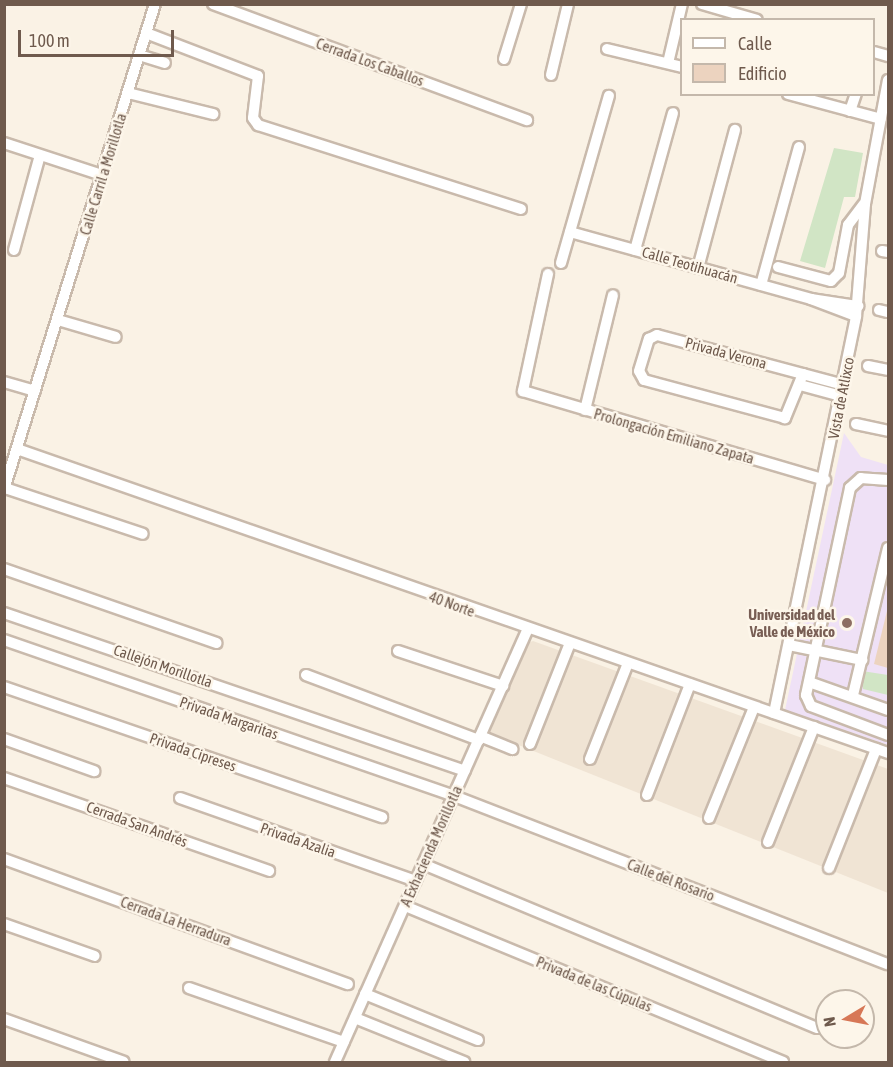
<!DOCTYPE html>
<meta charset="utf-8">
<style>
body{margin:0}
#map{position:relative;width:893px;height:1067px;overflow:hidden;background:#faf2e5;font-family:"Asap Condensed",sans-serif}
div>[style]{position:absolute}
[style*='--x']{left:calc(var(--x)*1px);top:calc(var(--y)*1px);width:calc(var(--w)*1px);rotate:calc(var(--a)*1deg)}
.residential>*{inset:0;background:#f0e4d4}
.education>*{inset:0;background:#efe1f6}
.green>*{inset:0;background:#d1e5c5}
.building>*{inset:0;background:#ecd3bf}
.roads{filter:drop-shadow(2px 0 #c9baac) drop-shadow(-2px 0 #c9baac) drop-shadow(0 2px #c9baac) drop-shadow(0 -2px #c9baac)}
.minor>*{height:10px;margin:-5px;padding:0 5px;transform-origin:5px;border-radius:5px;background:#fff}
.dots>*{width:16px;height:16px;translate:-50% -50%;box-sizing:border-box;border:3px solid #fdf6ea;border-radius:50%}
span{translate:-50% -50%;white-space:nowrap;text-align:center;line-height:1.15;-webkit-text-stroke:5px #fdf6ea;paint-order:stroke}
.street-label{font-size:15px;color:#6f5a4d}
.education-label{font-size:15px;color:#785e54;font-weight:700}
.right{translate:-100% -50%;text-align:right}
.frame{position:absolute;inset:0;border:6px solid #6f5a4d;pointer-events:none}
.legend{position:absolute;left:680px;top:18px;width:195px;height:78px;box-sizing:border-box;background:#fdf6ea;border:2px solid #c4b8ab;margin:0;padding:8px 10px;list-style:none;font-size:18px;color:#6f5a4d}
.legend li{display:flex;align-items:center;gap:12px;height:30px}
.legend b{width:30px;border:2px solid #c4b8ab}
.north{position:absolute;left:815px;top:989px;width:60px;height:60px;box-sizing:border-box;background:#fdf6ea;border:2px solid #c4b8ab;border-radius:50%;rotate:260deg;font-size:16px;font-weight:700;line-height:24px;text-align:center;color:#6f5a4d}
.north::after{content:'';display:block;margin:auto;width:21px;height:27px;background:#d77756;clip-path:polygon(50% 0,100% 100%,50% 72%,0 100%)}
.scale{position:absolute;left:18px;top:30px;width:156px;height:27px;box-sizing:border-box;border:3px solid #6f5a4d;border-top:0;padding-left:8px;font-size:18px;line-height:21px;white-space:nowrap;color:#6f5a4d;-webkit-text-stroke:4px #fdf6ea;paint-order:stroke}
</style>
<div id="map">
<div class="residential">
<i style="clip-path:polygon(533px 641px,888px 769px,888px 893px,486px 732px,525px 644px)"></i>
</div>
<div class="education">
<i style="clip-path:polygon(844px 433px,861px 457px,888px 465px,888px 745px,785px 710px)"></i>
</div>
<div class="green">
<i style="clip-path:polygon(834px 148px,863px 153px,855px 197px,844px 197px,825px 268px,800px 261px)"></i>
<i style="clip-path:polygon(862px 671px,888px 675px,888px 695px,863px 689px)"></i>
</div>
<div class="building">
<i style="clip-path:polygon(887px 611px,888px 612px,888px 668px,874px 664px)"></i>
</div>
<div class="roads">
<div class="minor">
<i style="--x:213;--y:4;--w:335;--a:20.3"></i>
<i style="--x:702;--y:4;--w:57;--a:16.2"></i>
<i style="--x:146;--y:33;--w:120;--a:21"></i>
<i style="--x:258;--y:76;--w:42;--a:96.8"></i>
<i style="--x:253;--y:118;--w:9;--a:54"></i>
<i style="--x:258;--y:125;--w:276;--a:17.7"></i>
<i style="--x:607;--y:49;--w:77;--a:13.5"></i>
<i style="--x:874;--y:52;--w:15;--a:16"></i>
<i style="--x:139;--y:55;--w:27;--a:17"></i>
<i style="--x:504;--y:59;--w:58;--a:-72.8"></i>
<i style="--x:668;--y:63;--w:61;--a:-76.7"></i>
<i style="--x:551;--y:75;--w:73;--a:-76.5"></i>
<i style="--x:128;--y:93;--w:88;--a:13.9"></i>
<i style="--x:788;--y:94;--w:96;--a:15"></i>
<i style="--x:850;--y:111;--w:18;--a:-71"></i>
<i style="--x:4;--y:143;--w:103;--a:18.1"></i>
<i style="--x:570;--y:232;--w:250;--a:15.5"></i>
<i style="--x:811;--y:299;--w:48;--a:8.5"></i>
<i style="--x:14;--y:250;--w:98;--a:-74.7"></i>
<i style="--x:635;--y:250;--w:142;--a:-74.5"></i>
<i style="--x:882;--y:251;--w:6;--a:9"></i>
<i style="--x:561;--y:263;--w:174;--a:-74"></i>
<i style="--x:778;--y:267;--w:55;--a:14.8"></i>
<i style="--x:831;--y:281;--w:11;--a:-45"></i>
<i style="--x:839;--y:273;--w:49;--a:-79.4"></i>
<i style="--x:848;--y:225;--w:26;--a:-53"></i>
<i style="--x:698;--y:268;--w:143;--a:-75"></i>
<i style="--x:548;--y:274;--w:120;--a:102.1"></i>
<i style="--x:523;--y:391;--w:315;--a:16.4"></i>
<i style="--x:761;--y:285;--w:143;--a:-74.6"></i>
<i style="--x:811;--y:299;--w:48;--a:20.7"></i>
<i style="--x:879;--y:310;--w:9;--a:13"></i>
<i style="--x:58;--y:320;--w:60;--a:16.3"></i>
<i style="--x:868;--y:366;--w:20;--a:11"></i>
<i style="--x:803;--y:374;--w:48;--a:112.2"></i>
<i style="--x:785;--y:418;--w:146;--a:-164.9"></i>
<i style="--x:644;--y:380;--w:10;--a:-119"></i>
<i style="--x:639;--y:371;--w:34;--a:-73"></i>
<i style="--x:649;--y:339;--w:9;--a:-27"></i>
<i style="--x:657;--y:335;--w:193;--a:15"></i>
<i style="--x:4;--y:382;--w:32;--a:16"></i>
<i style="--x:800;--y:385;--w:42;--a:15"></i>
<i style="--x:585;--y:410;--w:118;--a:-76.3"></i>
<i style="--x:856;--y:424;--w:33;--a:12"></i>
<i style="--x:17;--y:449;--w:923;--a:19.24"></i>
<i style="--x:888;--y:480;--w:27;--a:-176"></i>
<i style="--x:861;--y:478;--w:15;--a:138"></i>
<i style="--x:850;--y:488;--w:212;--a:102"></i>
<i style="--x:806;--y:695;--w:12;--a:66"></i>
<i style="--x:811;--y:706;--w:82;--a:20.6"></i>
<i style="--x:5;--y:488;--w:145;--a:18.4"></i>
<i style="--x:4;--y:489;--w:508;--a:-72.71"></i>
<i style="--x:4;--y:569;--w:225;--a:19.2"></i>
<i style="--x:4;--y:613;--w:487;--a:18.9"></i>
<i style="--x:4;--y:640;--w:476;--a:19.1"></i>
<i style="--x:454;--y:796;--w:465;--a:21.2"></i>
<i style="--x:789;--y:645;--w:75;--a:11.6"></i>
<i style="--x:398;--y:651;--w:111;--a:18.4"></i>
<i style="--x:306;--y:675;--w:185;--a:20.6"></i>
<i style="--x:809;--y:682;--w:84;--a:19.5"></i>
<i style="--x:4;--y:687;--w:400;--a:19"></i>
<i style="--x:853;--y:695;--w:151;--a:-76.6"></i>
<i style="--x:774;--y:713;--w:405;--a:-78.3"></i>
<i style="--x:856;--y:316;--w:112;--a:-85.4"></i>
<i style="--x:865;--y:204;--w:126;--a:-79.5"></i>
<i style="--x:480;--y:736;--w:35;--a:22"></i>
<i style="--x:4;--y:739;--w:96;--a:19.6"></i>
<i style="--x:530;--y:744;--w:109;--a:-68.4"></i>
<i style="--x:590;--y:759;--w:103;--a:-68.4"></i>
<i style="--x:4;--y:778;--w:281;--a:19.3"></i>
<i style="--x:647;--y:795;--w:119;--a:-68.8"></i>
<i style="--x:180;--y:798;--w:250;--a:19.4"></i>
<i style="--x:709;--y:818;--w:120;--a:-67.9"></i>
<i style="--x:768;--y:842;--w:124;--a:-68.2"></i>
<i style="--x:4;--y:859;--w:366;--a:20"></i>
<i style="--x:423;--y:864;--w:427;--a:22.6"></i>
<i style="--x:829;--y:868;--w:128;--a:-68.4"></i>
<i style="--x:405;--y:906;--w:409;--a:22.4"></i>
<i style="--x:4;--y:924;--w:96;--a:19.4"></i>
<i style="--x:189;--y:988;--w:164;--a:19.2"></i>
<i style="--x:365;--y:994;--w:122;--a:22.2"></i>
<i style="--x:355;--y:1018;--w:118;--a:22"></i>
<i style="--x:4;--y:1019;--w:127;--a:19.7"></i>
<i style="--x:335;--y:1062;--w:473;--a:-66"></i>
</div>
</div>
<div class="dots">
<i style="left:847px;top:623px;background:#8d6e63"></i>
</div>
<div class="street-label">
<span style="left:370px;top:62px;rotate:20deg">Cerrada Los Caballos</span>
<span style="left:103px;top:174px;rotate:-73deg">Calle Carril a Morillotla</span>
<span style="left:690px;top:265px;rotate:16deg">Calle Teotihuacán</span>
<span style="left:726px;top:353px;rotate:15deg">Privada Verona</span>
<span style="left:841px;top:398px;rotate:-79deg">Vista de Atlixco</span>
<span style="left:674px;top:436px;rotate:16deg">Prolongación Emiliano Zapata</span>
<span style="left:452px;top:604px;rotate:20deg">40 Norte</span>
<span style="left:163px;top:666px;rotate:19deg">Callejón Morillotla</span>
<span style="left:229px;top:718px;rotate:19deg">Privada Margaritas</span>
<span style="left:193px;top:752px;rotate:19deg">Privada Cipreses</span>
<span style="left:137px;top:824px;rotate:20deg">Cerrada San Andrés</span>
<span style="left:298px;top:840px;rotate:19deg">Privada Azalia</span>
<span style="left:431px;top:846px;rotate:-66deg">A Exhacienda Morillotla</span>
<span style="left:671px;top:880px;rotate:21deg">Calle del Rosario</span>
<span style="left:176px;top:921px;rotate:20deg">Cerrada La Herradura</span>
<span style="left:594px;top:984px;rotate:22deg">Privada de las Cúpulas</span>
</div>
<div class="education-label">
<span class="right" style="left:835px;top:623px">Universidad del<br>Valle de México</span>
</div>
<div class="frame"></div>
<ul class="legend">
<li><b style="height:8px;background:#fff"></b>Calle</li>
<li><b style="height:16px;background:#ecd3bf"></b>Edificio</li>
</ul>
<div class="north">N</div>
<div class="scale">100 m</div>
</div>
